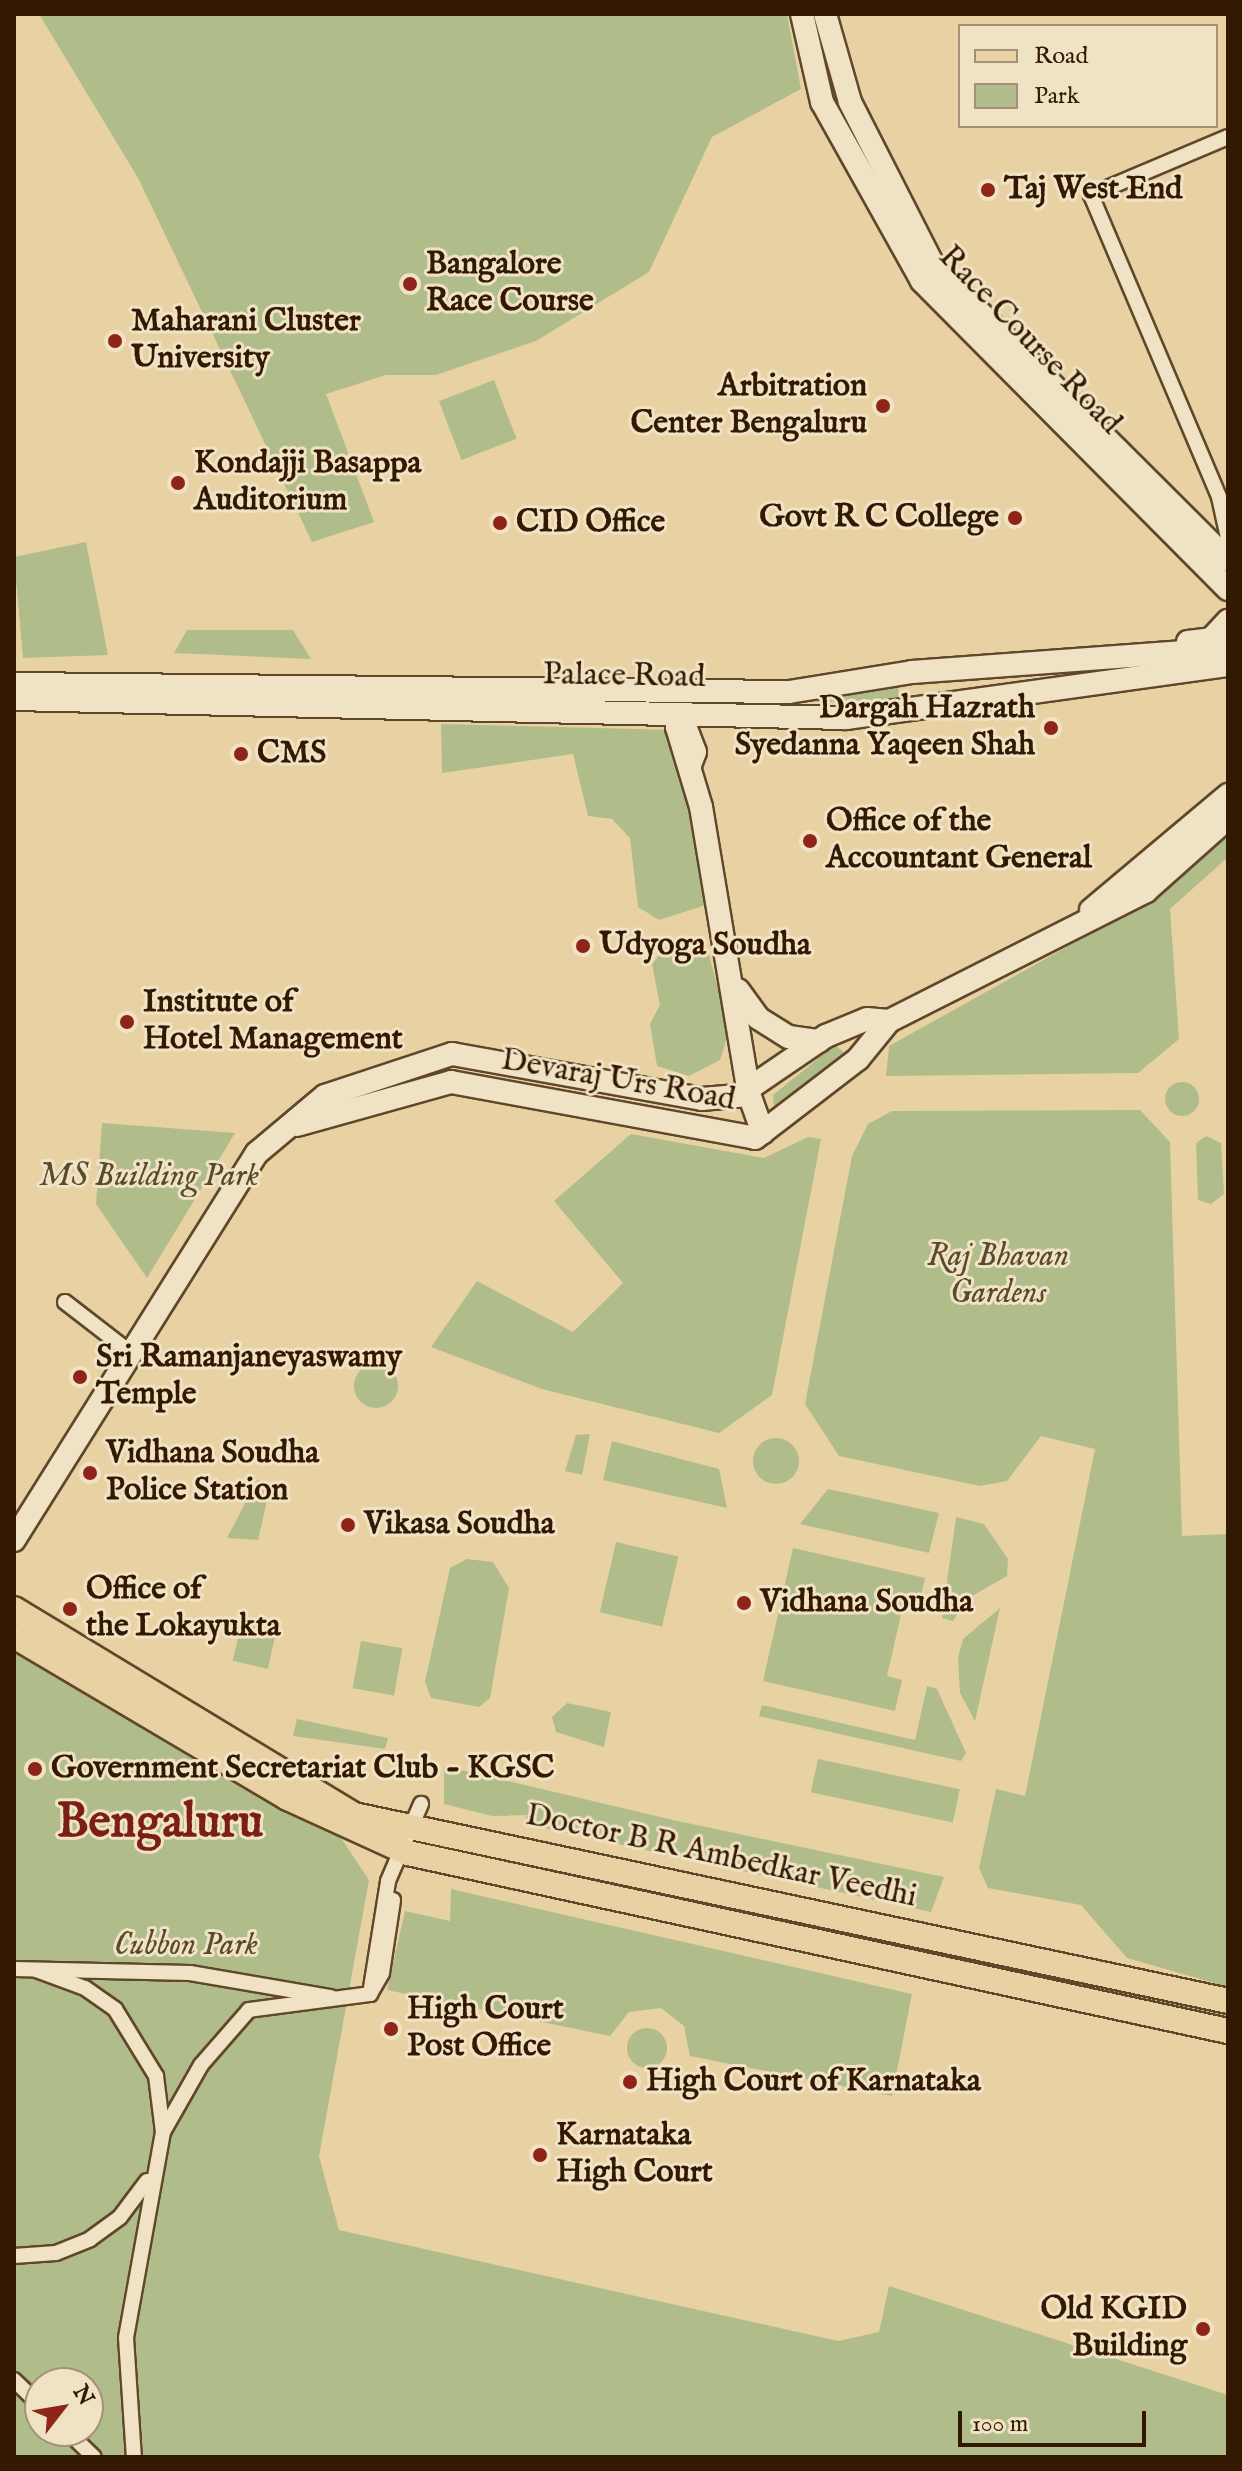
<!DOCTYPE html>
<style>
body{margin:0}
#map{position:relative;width:1242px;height:2471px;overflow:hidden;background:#e8d2a4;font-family:"IM FELL English",serif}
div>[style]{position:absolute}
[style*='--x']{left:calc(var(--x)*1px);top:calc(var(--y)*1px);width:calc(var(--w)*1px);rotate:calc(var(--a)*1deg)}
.green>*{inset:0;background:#b0bd8a;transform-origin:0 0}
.round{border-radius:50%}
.roads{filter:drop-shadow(2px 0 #61472a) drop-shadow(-2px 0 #61472a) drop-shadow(0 2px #61472a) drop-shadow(0 -2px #61472a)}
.street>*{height:14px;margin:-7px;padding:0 7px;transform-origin:7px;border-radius:7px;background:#f0e2c4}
.secondary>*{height:22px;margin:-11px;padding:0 11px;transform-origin:11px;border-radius:11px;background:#f0e2c4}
.primary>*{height:24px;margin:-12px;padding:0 12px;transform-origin:12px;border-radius:12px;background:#e8d2a4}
.dots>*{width:22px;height:22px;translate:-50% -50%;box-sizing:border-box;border:4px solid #f0e2c4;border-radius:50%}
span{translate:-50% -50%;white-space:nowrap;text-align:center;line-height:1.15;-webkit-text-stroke:6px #f0e2c4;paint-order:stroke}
.poi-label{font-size:32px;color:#341902;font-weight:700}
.left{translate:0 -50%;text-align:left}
.right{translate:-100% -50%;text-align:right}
.street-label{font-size:32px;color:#341902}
.park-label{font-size:32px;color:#594a2b;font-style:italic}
.town-label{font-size:48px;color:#7a1f14;font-weight:700}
.frame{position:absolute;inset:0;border:16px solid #341902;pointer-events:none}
.legend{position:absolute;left:958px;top:24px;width:260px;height:104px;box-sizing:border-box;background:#f0e2c4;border:2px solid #a59276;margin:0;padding:10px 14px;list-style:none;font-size:24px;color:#341902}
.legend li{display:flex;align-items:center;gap:16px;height:40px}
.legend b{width:40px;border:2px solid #a59276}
.north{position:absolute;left:24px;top:2367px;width:80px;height:80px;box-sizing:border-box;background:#f0e2c4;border:2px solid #a59276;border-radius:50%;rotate:59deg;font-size:22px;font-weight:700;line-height:32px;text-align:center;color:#341902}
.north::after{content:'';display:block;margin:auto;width:28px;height:36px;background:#8f2418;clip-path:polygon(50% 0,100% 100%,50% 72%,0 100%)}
.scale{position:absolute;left:958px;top:2411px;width:188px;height:36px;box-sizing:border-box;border:4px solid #341902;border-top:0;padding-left:10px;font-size:24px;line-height:28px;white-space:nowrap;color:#341902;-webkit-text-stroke:6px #f0e2c4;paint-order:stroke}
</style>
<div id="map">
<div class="green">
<i style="clip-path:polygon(39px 14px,787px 14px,801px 89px,712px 137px,649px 272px,536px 341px,436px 375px,386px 375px,326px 394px,374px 522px,312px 542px,138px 178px)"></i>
<i style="left:494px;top:380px;width:63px;height:59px;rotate:69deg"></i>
<i style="clip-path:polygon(86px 542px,108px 655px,23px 658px,14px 557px)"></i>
<i style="clip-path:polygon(187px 630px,293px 630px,311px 659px,174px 653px)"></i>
<i style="clip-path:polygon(897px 681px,900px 703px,787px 701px)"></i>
<i style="clip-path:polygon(441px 724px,676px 730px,706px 905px,659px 920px,638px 907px,630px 838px,612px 819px,588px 816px,573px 754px,442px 773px)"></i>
<i style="clip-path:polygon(1228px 830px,1228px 857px,1170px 909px,1179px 1039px,1138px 1073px,886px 1076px,889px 1046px,1146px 903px)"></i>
<i style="clip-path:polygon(705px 940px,729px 1031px,720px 1060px,689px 1076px,657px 1066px,650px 1024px,660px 1005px,652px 964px,666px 947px)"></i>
<i style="clip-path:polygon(835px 1045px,847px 1055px,774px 1109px,773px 1095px)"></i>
<i class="round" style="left:1165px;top:1082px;width:34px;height:34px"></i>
<i style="clip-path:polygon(1140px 1110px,1170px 1142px,1182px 1536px,1228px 1534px,1228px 1987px,1127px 1958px,1081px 1905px,988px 1888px,979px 1868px,996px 1789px,1025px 1796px,1095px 1449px,1041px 1436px,1007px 1481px,980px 1486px,839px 1456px,805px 1404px,852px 1156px,868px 1124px,892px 1111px)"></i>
<i style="clip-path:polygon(102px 1123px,235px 1133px,147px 1278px,96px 1204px)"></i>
<i style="clip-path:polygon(631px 1134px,764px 1158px,808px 1137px,821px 1139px,772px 1395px,719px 1433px,542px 1389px,431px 1347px,477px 1281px,573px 1332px,623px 1283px,554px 1201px)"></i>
<i style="clip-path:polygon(1206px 1136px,1221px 1143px,1224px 1194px,1211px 1204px,1198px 1200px,1196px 1143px)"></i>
<i class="round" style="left:354px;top:1364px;width:44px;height:44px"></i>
<i style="clip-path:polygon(590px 1434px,582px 1475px,565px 1471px,576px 1435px)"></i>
<i class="round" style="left:753px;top:1438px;width:46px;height:46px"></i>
<i style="clip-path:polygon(612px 1441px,719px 1469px,727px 1508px,603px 1480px)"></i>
<i style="clip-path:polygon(257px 1480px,271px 1483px,258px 1540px,227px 1538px)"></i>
<i style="clip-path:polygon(828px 1489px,939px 1513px,929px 1553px,800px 1524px)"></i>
<i style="clip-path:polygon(956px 1517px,984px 1524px,1008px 1559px,1007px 1576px,967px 1599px,953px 1621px,942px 1618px)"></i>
<i style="left:616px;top:1542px;width:64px;height:72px;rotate:13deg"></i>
<i style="clip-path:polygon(793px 1548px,925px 1578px,918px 1609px,903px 1606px,887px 1676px,902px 1680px,895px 1711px,763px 1681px)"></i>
<i style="clip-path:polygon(467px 1559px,493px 1562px,509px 1588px,490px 1698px,479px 1707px,431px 1698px,425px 1682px,450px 1568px)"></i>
<i style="clip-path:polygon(1000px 1608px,975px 1721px,960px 1693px,958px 1658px,963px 1639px)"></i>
<i style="left:243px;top:1616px;width:36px;height:46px;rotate:13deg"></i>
<i style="left:361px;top:1641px;width:42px;height:48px;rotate:10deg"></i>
<i style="clip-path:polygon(evenodd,14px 1652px,337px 1832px,369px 1880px,319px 2156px,339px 2230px,838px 2341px,879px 2332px,889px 2286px,1228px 2395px,1228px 2457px,14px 2457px,14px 1652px,40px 2383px,88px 2383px,88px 2431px,40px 2431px,40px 2383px)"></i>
<i style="clip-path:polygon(927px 1686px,937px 1689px,966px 1753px,961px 1761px,759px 1716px,762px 1705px,915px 1740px)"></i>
<i style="clip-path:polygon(567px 1703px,611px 1712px,604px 1747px,556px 1732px,552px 1717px)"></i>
<i style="clip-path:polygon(297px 1719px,388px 1738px,385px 1749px,293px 1736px)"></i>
<i style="left:818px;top:1759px;width:145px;height:34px;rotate:12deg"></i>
<i style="clip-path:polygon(444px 1766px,673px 1820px,944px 1877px,931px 1912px,526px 1824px,526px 1815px,492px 1816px,444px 1804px)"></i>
<i style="left:447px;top:1846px;width:493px;height:8px;rotate:12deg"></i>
<i style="clip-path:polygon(451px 1889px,912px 1994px,892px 2096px,690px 2056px,684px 2026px,661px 2008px,629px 2012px,610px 2036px,387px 1990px,405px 1911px,450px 1921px)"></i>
<i style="clip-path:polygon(952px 1956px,1228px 2011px,1228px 2021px,954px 1961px)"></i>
<i class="round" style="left:627px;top:2028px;width:40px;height:40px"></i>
</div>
<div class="roads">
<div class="street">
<i style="--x:1228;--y:137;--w:149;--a:157.1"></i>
<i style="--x:1091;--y:195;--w:328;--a:67"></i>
<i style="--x:1219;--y:497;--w:42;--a:77.6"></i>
<i style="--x:65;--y:1302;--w:83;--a:37.7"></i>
<i style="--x:14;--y:1969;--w:176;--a:1.3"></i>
<i style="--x:190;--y:1973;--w:143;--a:9.7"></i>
<i style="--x:36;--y:1970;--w:52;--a:20.2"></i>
<i style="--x:85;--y:1988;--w:37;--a:35"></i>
<i style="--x:115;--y:2009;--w:79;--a:58.5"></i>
<i style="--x:156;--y:2076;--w:56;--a:82.9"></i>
<i style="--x:163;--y:2132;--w:209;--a:100.2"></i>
<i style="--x:126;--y:2338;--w:119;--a:86.2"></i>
<i style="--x:370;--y:1994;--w:114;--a:-80.9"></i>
<i style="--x:388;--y:1881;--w:84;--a:-66.8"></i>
<i style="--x:370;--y:1994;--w:24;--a:-60"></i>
<i style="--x:382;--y:1973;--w:74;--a:-81.4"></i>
<i style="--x:163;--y:2132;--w:77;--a:-60.4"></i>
<i style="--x:201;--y:2065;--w:73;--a:-48.9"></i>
<i style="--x:249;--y:2010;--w:122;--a:-7.5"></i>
<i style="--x:14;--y:2256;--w:42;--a:-4.1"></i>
<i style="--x:56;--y:2253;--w:37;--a:-22"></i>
<i style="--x:90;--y:2239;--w:37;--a:-36"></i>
<i style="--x:120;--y:2217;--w:45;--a:-53.1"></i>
<i style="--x:14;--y:2380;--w:36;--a:44"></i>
<i style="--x:67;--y:2431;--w:37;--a:44"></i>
</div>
<div class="secondary">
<i style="--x:802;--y:14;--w:90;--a:77.2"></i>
<i style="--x:822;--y:102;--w:205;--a:60.8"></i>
<i style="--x:922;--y:281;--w:434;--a:45.2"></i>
<i style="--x:825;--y:14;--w:91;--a:74.1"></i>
<i style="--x:850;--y:102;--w:185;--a:63"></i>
<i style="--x:934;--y:267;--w:415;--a:44.9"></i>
<i style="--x:1188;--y:642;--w:23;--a:-7"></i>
<i style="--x:1211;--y:639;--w:25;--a:-47"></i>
<i style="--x:14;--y:684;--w:775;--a:0.59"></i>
<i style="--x:789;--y:692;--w:125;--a:-9.2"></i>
<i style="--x:912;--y:672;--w:317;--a:-4.2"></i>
<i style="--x:14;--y:699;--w:832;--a:1.31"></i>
<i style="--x:846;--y:718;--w:386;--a:-7.9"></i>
<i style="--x:690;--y:765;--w:14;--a:-69"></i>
<i style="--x:695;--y:752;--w:39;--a:-111"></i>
<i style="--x:681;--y:716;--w:12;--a:110"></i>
<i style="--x:677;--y:727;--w:84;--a:73.3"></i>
<i style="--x:701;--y:807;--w:291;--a:80.5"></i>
<i style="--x:749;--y:1094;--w:41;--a:70.3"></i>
<i style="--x:1091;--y:910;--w:179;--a:-40"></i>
<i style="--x:738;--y:990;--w:34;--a:54"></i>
<i style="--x:758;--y:1018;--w:36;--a:32"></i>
<i style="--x:789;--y:1037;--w:30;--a:8"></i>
<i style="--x:297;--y:1125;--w:160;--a:-15.6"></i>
<i style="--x:451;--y:1082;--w:309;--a:10.4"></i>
<i style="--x:755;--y:1138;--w:130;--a:-37.5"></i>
<i style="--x:858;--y:1059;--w:49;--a:-50.8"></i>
<i style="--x:889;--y:1021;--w:288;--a:-26.8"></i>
<i style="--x:1146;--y:891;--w:110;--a:-41.7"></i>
<i style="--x:14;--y:1540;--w:457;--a:-57.9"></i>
<i style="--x:257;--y:1153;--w:89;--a:-40"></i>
<i style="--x:325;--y:1096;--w:134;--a:-18.3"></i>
<i style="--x:452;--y:1054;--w:254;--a:10.2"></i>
<i style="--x:702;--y:1099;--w:36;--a:-5"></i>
<i style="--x:738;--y:1096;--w:107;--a:-34.3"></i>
<i style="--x:826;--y:1036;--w:44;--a:-22.5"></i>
<i style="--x:867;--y:1019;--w:22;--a:5"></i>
</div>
<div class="primary">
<i style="--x:14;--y:1609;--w:398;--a:31.2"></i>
<i style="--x:354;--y:1815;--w:894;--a:12.01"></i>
<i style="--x:14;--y:1636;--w:318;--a:30.6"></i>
<i style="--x:288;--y:1798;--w:132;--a:24.6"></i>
<i style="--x:408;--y:1853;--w:839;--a:12.25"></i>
</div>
</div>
<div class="dots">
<i style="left:988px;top:190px;background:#8f2418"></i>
<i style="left:410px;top:284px;background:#8f2418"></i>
<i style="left:115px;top:341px;background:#8f2418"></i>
<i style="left:883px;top:406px;background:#8f2418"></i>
<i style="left:178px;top:483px;background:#8f2418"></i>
<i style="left:1015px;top:518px;background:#8f2418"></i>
<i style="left:500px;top:523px;background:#8f2418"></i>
<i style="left:1051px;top:728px;background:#8f2418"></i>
<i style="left:241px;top:754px;background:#8f2418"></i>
<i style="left:810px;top:841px;background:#8f2418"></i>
<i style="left:583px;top:946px;background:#8f2418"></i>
<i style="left:127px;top:1022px;background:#8f2418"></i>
<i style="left:80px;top:1377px;background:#8f2418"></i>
<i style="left:90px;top:1473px;background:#8f2418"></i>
<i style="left:348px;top:1525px;background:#8f2418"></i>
<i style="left:744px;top:1603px;background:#8f2418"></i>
<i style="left:70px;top:1609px;background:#8f2418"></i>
<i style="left:35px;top:1769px;background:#8f2418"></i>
<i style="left:391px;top:2029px;background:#8f2418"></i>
<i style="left:630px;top:2082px;background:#8f2418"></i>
<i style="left:540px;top:2155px;background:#8f2418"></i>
<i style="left:1203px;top:2329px;background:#8f2418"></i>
</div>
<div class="poi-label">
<span class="left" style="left:1004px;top:190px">Taj West End</span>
<span class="left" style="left:426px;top:284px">Bangalore<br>Race Course</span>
<span class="left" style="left:131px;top:341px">Maharani Cluster<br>University</span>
<span class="right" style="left:867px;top:406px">Arbitration<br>Center Bengaluru</span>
<span class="left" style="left:194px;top:483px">Kondajji Basappa<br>Auditorium</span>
<span class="right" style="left:999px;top:518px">Govt R C College</span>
<span class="left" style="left:516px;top:523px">CID Office</span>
<span class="right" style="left:1035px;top:728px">Dargah Hazrath<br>Syedanna Yaqeen Shah</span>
<span class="left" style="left:257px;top:754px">CMS</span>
<span class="left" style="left:826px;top:841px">Office of the<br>Accountant General</span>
<span class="left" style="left:599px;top:946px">Udyoga Soudha</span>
<span class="left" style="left:143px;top:1022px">Institute of<br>Hotel Management</span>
<span class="left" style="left:96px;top:1377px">Sri Ramanjaneyaswamy<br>Temple</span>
<span class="left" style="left:106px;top:1473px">Vidhana Soudha<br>Police Station</span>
<span class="left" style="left:364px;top:1525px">Vikasa Soudha</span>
<span class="left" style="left:86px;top:1609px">Office of<br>the Lokayukta</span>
<span class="left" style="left:760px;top:1603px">Vidhana Soudha</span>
<span class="left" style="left:51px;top:1769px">Government Secretariat Club - KGSC</span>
<span class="left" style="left:407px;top:2029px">High Court<br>Post Office</span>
<span class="left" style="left:646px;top:2082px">High Court of Karnataka</span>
<span class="left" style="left:556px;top:2155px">Karnataka<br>High Court</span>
<span class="right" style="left:1187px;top:2329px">Old KGID<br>Building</span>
</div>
<div class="street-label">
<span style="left:1029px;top:341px;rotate:46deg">Race Course Road</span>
<span style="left:624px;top:677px;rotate:1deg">Palace Road</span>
<span style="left:618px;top:1081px;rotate:10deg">Devaraj Urs Road</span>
<span style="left:721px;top:1857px;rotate:12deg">Doctor B R Ambedkar Veedhi</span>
</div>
<div class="park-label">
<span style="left:149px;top:1177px">MS Building Park</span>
<span style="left:998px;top:1276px">Raj Bhavan<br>Gardens</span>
<span style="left:186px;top:1946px">Cubbon Park</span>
</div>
<div class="town-label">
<span style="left:160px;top:1824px">Bengaluru</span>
</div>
<div class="frame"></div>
<ul class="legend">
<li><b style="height:10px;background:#e8d2a4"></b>Road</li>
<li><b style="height:22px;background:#b0bd8a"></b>Park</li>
</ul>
<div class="north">N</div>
<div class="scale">100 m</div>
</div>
